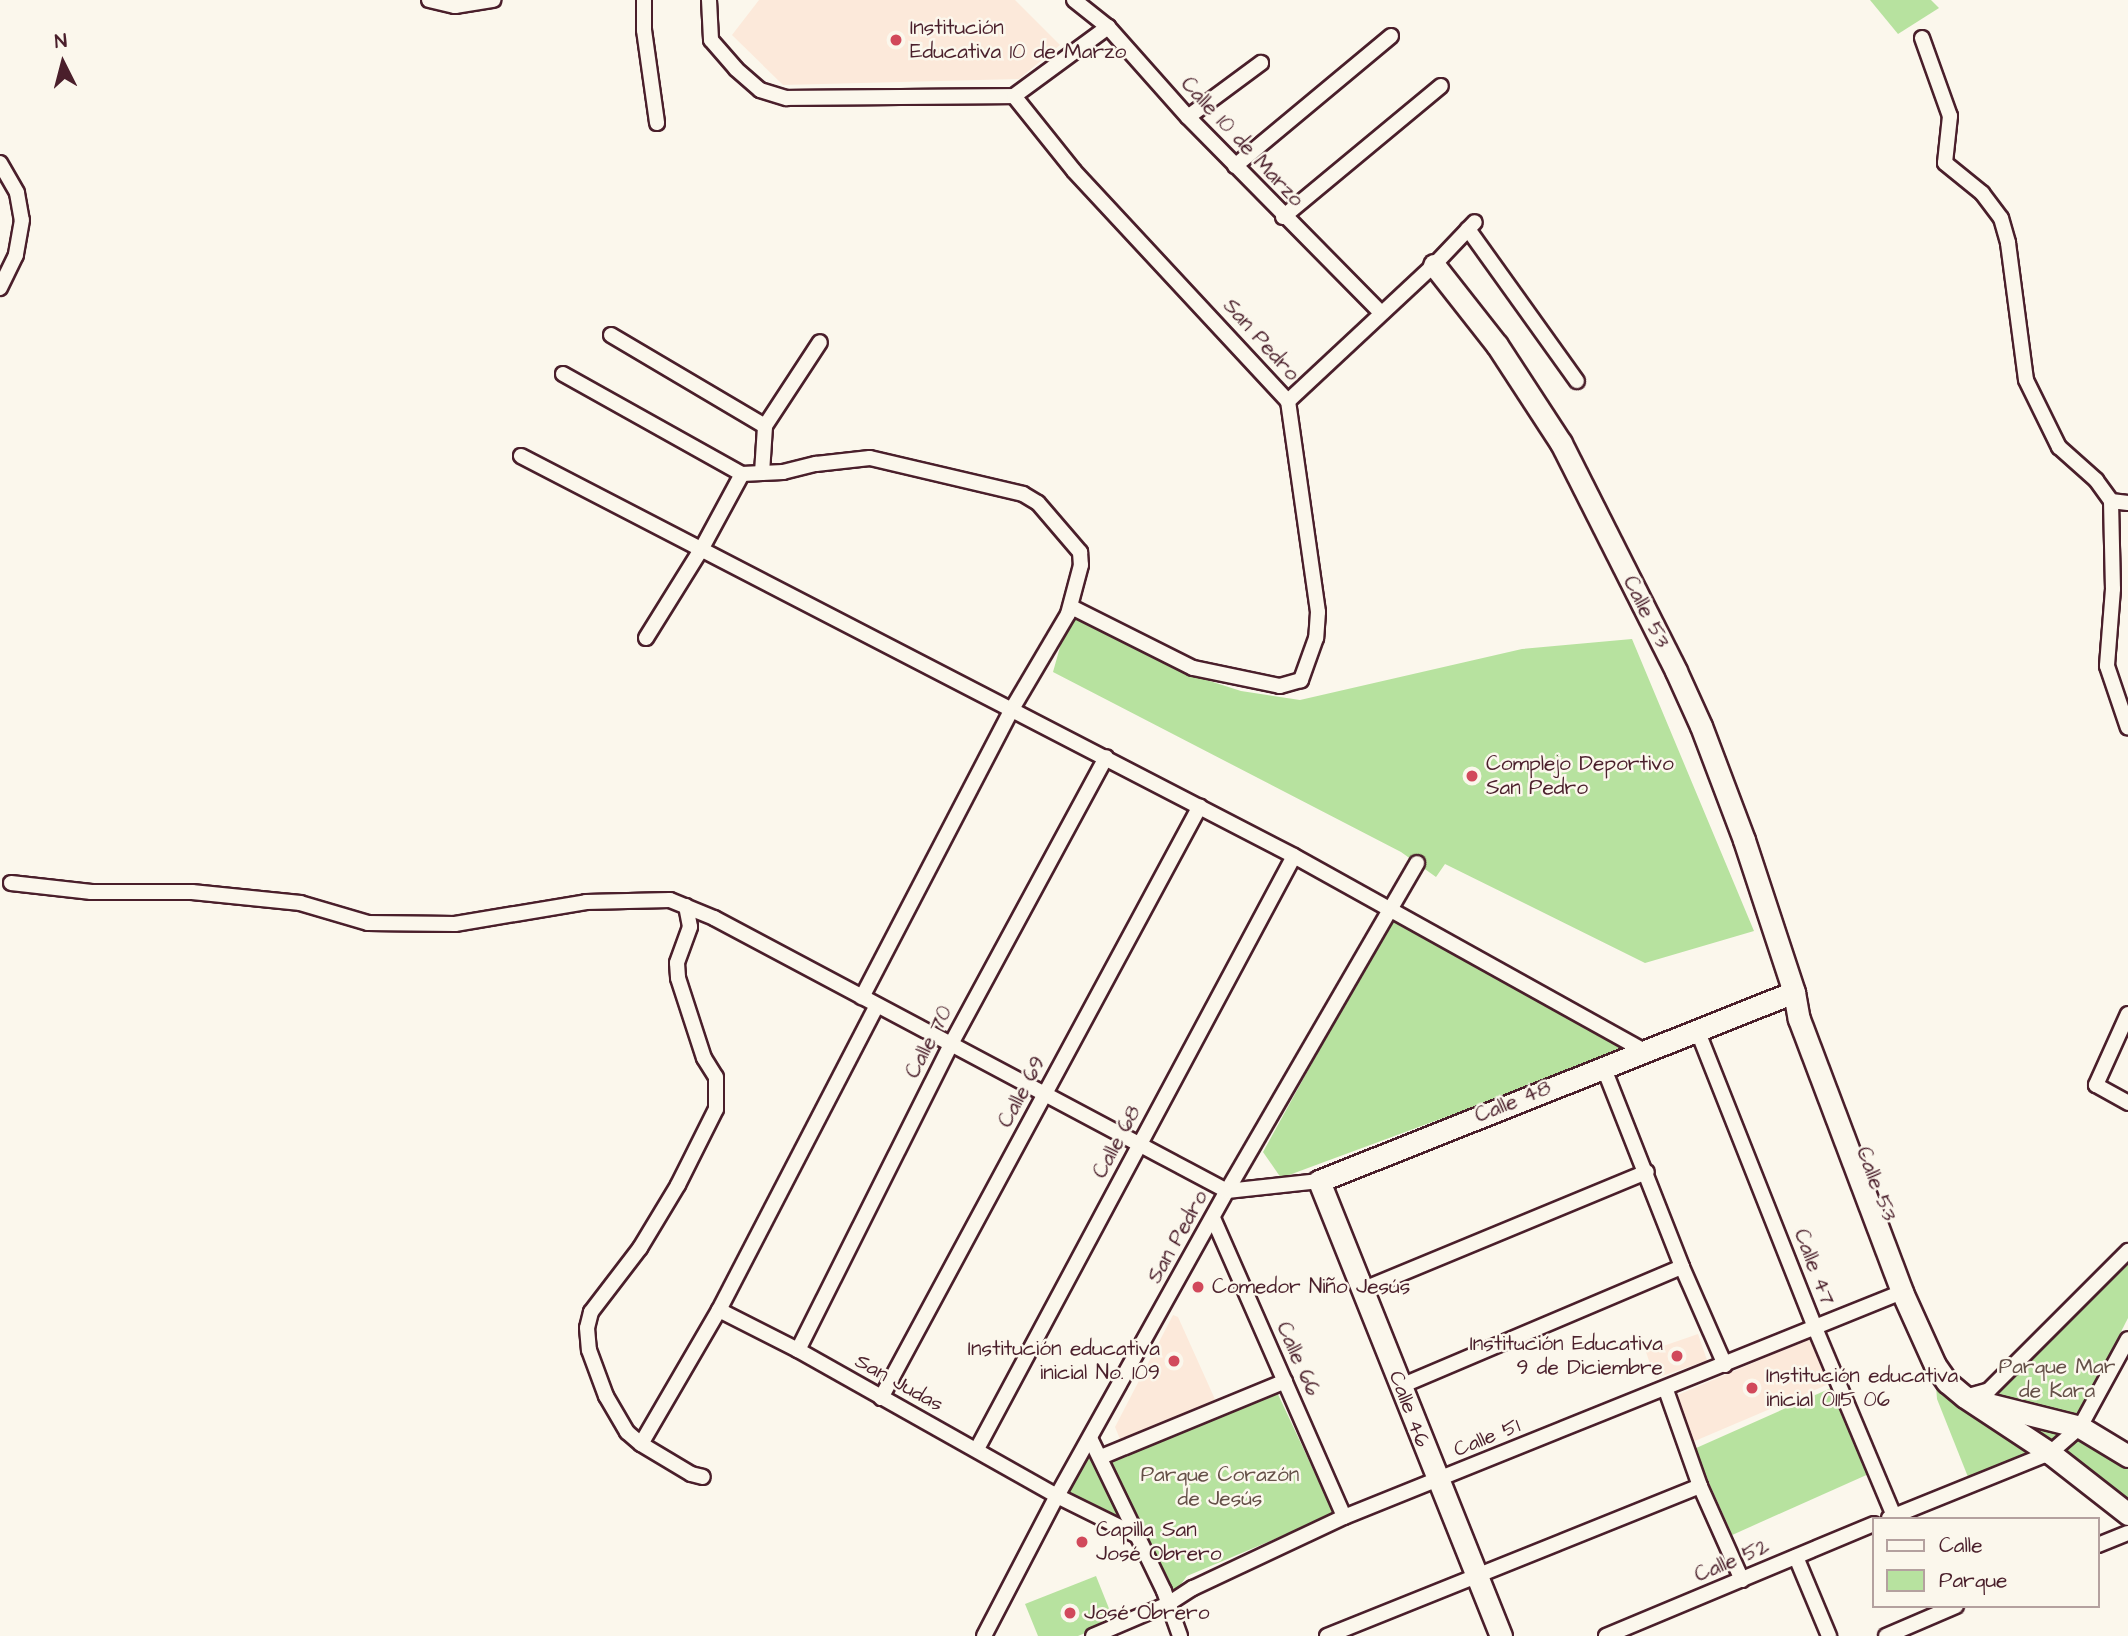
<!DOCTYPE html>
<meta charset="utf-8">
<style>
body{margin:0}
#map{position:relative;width:2128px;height:1636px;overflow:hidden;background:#fbf7ec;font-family:"Architects Daughter",sans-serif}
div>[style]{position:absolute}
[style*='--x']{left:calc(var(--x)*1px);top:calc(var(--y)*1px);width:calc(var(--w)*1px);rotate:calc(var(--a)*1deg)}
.built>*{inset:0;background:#fce9da;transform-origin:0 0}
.green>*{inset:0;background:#b7e29f;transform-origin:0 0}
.roads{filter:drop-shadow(2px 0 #4a1f2b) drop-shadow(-2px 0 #4a1f2b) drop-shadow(0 2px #4a1f2b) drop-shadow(0 -2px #4a1f2b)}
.street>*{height:14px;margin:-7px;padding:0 7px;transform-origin:7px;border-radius:7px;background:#fbf7ec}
.secondary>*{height:21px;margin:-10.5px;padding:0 10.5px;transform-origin:10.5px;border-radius:10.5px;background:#fbf7ec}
.dots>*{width:19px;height:19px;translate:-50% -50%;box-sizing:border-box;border:4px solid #fbf7ec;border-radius:50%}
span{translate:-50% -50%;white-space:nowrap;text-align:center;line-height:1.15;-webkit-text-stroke:5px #fbf7ec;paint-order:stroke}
.poi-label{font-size:21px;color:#4a1f2b}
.left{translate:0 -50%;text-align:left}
.right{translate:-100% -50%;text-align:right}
.street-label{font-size:21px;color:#4a1f2b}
.park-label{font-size:21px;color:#655048}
.legend{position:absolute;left:1872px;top:1517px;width:228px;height:91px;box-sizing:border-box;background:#fbf7ec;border:2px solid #b4a19f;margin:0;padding:9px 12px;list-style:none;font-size:21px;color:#4a1f2b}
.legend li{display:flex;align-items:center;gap:14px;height:35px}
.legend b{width:35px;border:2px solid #b4a19f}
.north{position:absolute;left:28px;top:28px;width:70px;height:70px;-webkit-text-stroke:5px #fbf7ec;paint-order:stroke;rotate:354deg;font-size:19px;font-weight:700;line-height:28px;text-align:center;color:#4a1f2b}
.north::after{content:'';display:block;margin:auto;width:24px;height:32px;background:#4a1f2b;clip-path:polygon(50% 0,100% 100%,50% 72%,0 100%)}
</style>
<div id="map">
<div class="built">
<i style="clip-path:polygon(759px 0,1015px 0,1060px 45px,1019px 79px,783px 85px,732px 35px)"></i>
<i style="clip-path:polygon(1173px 1315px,1178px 1317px,1218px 1406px,1122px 1444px,1115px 1427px)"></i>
<i style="left:1698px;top:1334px;width:28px;height:55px;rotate:71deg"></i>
<i style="left:1812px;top:1338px;width:49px;height:150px;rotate:67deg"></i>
</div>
<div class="green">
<i style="clip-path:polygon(1870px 0,1931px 0,1939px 8px,1898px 34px)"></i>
<i style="clip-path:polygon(1069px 615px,1194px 676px,1241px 691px,1300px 700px,1522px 649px,1632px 639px,1754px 931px,1645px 963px,1445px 864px,1436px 877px,1401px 852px,1053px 672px)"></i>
<i style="clip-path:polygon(1391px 920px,1627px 1050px,1281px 1178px,1263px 1152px)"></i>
<i style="clip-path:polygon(2128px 1262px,2128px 1318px,2076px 1420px,1988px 1398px)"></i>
<i style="clip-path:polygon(1942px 1383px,2045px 1451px,1970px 1482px,1937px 1399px,1936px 1386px)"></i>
<i style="left:1831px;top:1388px;width:94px;height:150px;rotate:66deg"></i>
<i style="clip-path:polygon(1276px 1390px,1334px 1514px,1187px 1576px,1169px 1601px,1103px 1461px)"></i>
<i style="clip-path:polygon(1987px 1407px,2069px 1431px,2048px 1443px)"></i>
<i style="clip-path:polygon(2080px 1432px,2128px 1463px,2128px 1508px,2060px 1452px)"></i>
<i style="clip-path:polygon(1090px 1450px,1130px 1528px,1065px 1494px)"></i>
<i style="clip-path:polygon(1096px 1576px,1114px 1621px,1078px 1636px,1038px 1636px,1025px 1604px)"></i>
</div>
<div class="roads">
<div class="street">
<i style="--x:429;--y:0;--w:27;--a:13"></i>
<i style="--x:455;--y:6;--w:39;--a:-9"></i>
<i style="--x:644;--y:0;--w:30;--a:90"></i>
<i style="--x:644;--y:30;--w:94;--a:82"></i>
<i style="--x:709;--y:0;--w:40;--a:87.1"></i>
<i style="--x:711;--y:40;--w:38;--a:49"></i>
<i style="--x:736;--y:69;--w:32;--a:41"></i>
<i style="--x:760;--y:90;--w:28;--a:17"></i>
<i style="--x:787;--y:98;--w:227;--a:-0.5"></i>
<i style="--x:1014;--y:96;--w:117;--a:-36.3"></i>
<i style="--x:1074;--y:0;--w:43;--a:38.5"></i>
<i style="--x:1108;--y:27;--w:120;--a:48.4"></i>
<i style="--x:1188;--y:117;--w:275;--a:45.4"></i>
<i style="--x:1922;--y:38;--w:83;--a:70.3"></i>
<i style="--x:1950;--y:116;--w:47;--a:96.1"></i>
<i style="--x:1945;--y:163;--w:48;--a:39"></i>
<i style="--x:1982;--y:193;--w:31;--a:53"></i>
<i style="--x:2001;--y:218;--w:26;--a:74"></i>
<i style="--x:2008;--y:243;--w:138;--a:82.5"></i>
<i style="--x:2026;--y:380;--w:75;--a:63.8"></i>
<i style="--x:2059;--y:447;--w:50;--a:41.7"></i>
<i style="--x:2096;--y:480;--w:26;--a:54"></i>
<i style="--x:2111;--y:501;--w:88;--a:88.7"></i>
<i style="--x:2113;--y:589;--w:77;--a:94.5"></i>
<i style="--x:2107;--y:666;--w:65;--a:71.3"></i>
<i style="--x:1014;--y:96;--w:96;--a:51.3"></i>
<i style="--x:1074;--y:171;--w:314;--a:47.1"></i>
<i style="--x:1288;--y:401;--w:213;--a:81.9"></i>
<i style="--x:1318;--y:612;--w:26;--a:94"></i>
<i style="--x:1316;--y:638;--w:45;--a:109.7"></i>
<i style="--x:1301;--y:680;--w:22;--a:164"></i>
<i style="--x:1280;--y:686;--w:89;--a:-168.3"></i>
<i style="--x:1193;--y:668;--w:136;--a:-153.4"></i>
<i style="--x:1188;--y:117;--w:91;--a:-36.5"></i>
<i style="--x:0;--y:163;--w:34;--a:60"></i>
<i style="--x:17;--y:193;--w:27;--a:80"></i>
<i style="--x:22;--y:220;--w:36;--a:100"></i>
<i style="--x:16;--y:255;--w:37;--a:116"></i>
<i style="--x:1235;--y:166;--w:203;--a:-39.8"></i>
<i style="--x:1283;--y:217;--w:205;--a:-39.7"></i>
<i style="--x:1468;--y:229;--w:187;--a:54.4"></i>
<i style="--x:611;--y:335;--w:179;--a:30.6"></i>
<i style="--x:563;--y:374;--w:205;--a:29.2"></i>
<i style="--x:742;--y:474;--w:41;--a:-2.8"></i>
<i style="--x:783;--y:472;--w:34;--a:-14"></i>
<i style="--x:816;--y:464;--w:54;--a:-6.3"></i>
<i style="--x:870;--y:458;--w:157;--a:13.2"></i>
<i style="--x:1023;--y:494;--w:17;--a:31"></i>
<i style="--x:1038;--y:503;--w:65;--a:49.4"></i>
<i style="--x:1080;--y:552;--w:13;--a:86"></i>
<i style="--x:1081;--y:565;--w:51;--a:104.9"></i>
<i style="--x:1068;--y:614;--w:110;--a:120.5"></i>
<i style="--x:1012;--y:709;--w:325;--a:117.5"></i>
<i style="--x:1288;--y:401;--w:200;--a:-43"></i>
<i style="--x:1434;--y:265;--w:59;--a:-46.4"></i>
<i style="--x:521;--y:456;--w:870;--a:27.36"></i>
<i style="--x:1294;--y:856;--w:401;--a:29.1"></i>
<i style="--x:762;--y:473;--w:47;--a:-86.3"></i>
<i style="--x:765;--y:426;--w:100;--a:-56.8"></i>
<i style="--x:2111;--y:501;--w:17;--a:7"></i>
<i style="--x:646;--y:638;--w:106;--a:-58.1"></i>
<i style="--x:702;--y:548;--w:84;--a:-61.6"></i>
<i style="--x:11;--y:883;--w:81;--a:6.4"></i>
<i style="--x:91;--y:892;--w:101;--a:0"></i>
<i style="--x:192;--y:892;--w:109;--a:5.8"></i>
<i style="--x:300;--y:903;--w:71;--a:16.4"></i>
<i style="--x:368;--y:923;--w:87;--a:0.7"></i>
<i style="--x:455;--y:924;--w:133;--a:-9.5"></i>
<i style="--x:586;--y:902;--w:84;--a:-1.4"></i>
<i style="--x:670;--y:900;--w:48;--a:22.2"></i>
<i style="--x:714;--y:918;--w:581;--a:28.02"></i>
<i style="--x:1227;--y:1191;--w:93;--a:-6.2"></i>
<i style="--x:686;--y:906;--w:21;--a:79"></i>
<i style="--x:690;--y:927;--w:38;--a:110"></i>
<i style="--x:677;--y:963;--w:15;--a:86"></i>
<i style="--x:678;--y:978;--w:84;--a:72"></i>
<i style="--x:704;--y:1058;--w:22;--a:58"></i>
<i style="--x:716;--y:1077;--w:32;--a:90"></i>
<i style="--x:716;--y:1109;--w:85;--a:116.6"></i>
<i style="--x:678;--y:1185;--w:74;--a:121.1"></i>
<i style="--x:640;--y:1248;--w:81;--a:127.4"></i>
<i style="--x:591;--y:1312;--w:16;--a:104"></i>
<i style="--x:587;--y:1328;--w:22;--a:85"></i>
<i style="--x:589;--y:1350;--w:49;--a:69.7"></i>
<i style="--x:606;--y:1396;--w:42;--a:59.7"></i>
<i style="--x:627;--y:1432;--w:18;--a:41"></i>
<i style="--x:641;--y:1444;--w:58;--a:31"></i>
<i style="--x:691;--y:1474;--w:12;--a:14"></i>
<i style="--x:2128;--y:1014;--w:78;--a:114.3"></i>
<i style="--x:2096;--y:1085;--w:37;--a:29"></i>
<i style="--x:1698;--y:1032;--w:318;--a:68.4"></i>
<i style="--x:1815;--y:1328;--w:204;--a:67.2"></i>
<i style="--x:1603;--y:1066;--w:216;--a:68.5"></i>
<i style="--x:1682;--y:1267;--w:107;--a:66.3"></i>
<i style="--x:1213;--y:1218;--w:326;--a:66.3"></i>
<i style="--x:1364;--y:1289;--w:306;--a:-22.5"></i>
<i style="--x:719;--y:1310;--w:89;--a:26.9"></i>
<i style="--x:798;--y:1350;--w:297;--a:29.4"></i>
<i style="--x:1057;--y:1496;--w:90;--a:26.3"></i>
<i style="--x:798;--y:1350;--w:342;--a:-63.4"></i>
<i style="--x:951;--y:1044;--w:326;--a:-61.6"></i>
<i style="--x:1401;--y:1386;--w:305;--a:-23"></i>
<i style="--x:1666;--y:1390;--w:102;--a:70.5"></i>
<i style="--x:1700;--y:1486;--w:103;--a:65.9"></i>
<i style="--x:1965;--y:1397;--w:25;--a:-16"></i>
<i style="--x:1989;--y:1390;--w:197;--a:-45"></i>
<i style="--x:881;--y:1398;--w:672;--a:-61.68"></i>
<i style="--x:1091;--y:1440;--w:168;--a:64.2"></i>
<i style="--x:1164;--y:1591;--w:48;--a:70.4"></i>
<i style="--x:641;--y:1444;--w:155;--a:-59.8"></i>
<i style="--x:719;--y:1310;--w:343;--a:-62.6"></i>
<i style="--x:977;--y:1449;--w:672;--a:-61.87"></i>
<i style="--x:1101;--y:1457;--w:199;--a:-22.4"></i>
<i style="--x:1889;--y:1518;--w:174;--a:-22"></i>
<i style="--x:2050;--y:1453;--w:40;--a:-41"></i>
<i style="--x:2080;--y:1427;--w:100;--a:-61.4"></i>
<i style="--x:2098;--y:1545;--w:32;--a:-22"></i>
<i style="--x:1796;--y:1557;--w:86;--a:67.3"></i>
<i style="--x:984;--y:1636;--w:158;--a:-62.5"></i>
<i style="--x:1057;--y:1496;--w:349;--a:-60.9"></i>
<i style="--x:1227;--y:1191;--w:379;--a:-59.9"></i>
<i style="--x:1093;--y:1636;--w:82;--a:-23.1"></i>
<i style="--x:1168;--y:1604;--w:30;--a:-33"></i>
<i style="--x:1193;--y:1588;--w:167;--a:-25.2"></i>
<i style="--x:1344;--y:1517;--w:602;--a:-21.96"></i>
<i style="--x:1327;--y:1636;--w:402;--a:-21.9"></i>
<i style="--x:1606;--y:1636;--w:290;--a:-22.7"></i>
<i style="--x:1886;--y:1636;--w:76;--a:-23.2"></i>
</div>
<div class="secondary">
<i style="--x:1434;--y:265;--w:102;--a:51.8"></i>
<i style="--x:1497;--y:345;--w:117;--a:56.9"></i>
<i style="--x:1561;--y:443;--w:255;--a:63.2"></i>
<i style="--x:1676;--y:671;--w:60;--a:65.6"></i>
<i style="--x:1701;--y:726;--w:122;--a:69.3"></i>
<i style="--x:1744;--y:840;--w:160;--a:71.8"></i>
<i style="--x:1794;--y:992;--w:27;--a:80"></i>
<i style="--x:1799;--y:1019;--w:292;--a:69.3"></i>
<i style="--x:1902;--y:1292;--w:80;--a:65.7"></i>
<i style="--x:1935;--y:1365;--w:21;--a:55"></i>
<i style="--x:1947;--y:1382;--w:23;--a:40"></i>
<i style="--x:1965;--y:1397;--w:102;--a:33.4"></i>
<i style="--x:2050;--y:1453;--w:99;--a:38"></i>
<i style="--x:1988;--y:1404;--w:95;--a:14"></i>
<i style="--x:2080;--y:1427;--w:56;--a:31.1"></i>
<i style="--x:1501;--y:1636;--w:490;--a:-111.8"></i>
<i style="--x:1319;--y:1181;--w:511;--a:-21.7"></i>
</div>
</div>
<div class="dots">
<i style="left:896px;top:40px;background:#d1495b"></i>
<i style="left:1472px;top:776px;background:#d1495b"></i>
<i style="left:1198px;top:1287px;background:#d1495b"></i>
<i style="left:1677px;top:1356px;background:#d1495b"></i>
<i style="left:1174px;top:1361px;background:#d1495b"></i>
<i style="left:1752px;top:1388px;background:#d1495b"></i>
<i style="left:1082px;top:1542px;background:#d1495b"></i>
<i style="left:1070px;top:1613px;background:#d1495b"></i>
</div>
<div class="poi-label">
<span class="left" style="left:910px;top:40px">Institución<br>Educativa 10 de Marzo</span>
<span class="left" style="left:1486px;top:776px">Complejo Deportivo<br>San Pedro</span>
<span class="left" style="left:1212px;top:1287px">Comedor Niño Jesús</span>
<span class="right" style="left:1663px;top:1356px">Institución Educativa<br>9 de Diciembre</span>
<span class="right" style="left:1160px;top:1361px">Institución educativa<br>inicial No. 109</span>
<span class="left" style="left:1766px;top:1388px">Institución educativa<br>inicial 0115 06</span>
<span class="left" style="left:1096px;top:1542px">Capilla San<br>José Obrero</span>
<span class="left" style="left:1084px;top:1613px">José Obrero</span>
</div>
<div class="street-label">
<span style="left:1242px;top:142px;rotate:47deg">Calle 10 de Marzo</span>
<span style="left:1261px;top:340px;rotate:48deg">San Pedro</span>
<span style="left:1646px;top:612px;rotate:63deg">Calle 53</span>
<span style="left:929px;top:1042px;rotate:-63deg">Calle 70</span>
<span style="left:1022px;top:1092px;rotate:-62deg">Calle 69</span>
<span style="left:1513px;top:1102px;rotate:-22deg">Calle 48</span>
<span style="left:1117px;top:1142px;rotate:-62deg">Calle 68</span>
<span style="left:1876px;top:1184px;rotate:69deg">Calle 53</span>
<span style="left:1178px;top:1237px;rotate:-61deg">San Pedro</span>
<span style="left:1814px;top:1267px;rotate:69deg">Calle 47</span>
<span style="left:1298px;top:1359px;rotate:66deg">Calle 66</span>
<span style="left:899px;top:1383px;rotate:29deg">San Judas</span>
<span style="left:1409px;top:1409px;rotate:69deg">Calle 46</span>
<span style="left:1487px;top:1438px;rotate:-22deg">Calle 51</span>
<span style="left:1732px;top:1561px;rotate:-23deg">Calle 52</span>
</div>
<div class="park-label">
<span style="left:2057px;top:1379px">Parque Mar<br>de Kara</span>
<span style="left:1220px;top:1487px">Parque Corazón<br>de Jesús</span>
</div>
<ul class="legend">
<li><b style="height:9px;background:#fbf7ec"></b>Calle</li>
<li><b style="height:19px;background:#b7e29f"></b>Parque</li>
</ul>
<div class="north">N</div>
</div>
